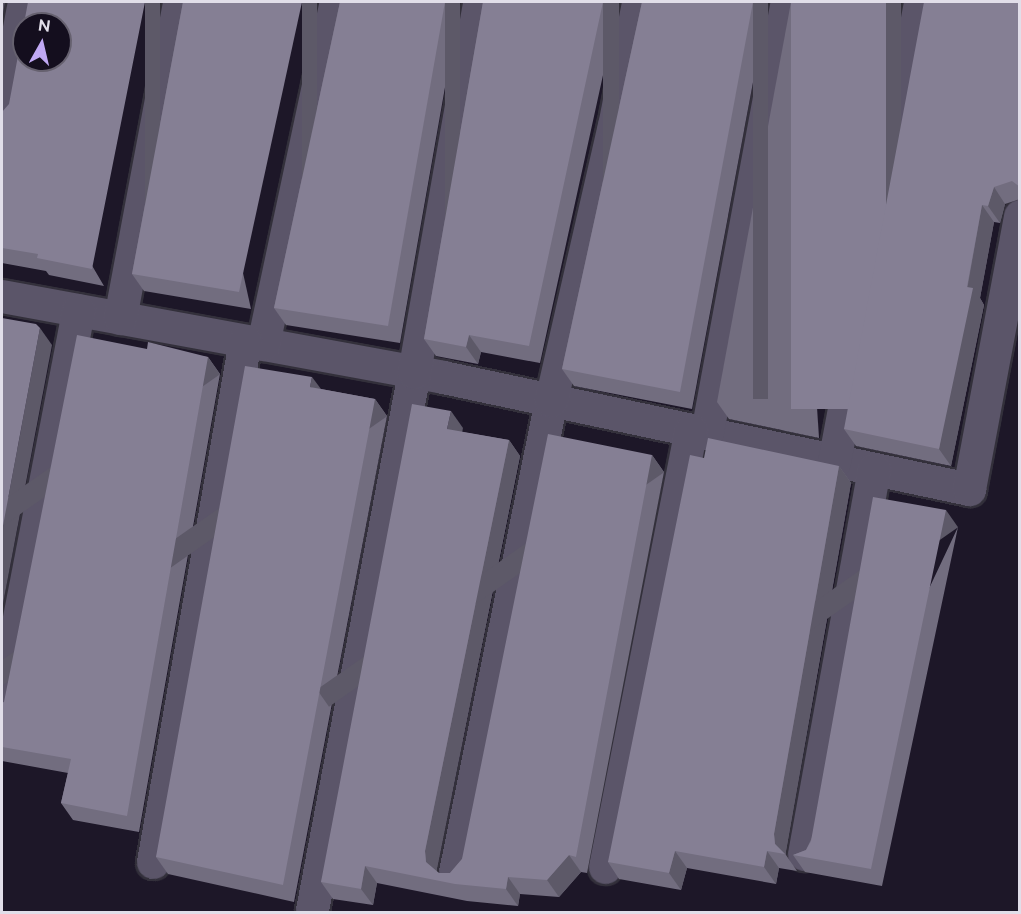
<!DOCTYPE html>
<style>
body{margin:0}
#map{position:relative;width:1021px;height:914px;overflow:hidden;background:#1d1728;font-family:Raleway,sans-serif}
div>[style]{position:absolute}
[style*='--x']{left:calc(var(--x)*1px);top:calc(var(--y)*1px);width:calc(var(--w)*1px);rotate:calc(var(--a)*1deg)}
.roads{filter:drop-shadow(2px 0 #33303b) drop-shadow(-2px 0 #33303b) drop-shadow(0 2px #33303b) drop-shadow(0 -2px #33303b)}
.street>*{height:33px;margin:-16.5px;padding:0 16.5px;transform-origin:16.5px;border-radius:16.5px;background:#5b5569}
.wall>*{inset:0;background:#726d7f}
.shaded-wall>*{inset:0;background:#5d5968;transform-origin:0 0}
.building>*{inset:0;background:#857f94;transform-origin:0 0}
span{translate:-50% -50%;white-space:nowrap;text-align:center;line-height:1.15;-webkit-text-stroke:6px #140e1e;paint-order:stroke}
.frame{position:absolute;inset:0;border:3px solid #e1dee9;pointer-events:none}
.north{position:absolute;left:12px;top:12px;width:60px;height:60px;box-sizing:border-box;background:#140e1e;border:2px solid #66616f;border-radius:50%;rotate:8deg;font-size:16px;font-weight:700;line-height:24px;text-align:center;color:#e1dee9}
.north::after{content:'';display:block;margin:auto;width:21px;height:27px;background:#c0a8f4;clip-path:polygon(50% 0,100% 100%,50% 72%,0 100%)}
</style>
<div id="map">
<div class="roads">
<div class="street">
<i style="--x:2;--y:117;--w:117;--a:-79.2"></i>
<i style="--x:2;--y:296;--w:448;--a:10.4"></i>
<i style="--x:443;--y:377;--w:538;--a:12.02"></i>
<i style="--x:969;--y:489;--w:278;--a:-79.4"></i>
<i style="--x:120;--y:318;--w:321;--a:-79.4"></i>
<i style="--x:263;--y:344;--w:350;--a:-78"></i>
<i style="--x:707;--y:432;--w:437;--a:-79.5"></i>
<i style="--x:834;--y:462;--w:468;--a:-79.4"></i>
<i style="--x:2;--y:706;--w:403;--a:-79.1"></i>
<i style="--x:804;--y:854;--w:391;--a:-79.7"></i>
<i style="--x:153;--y:862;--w:529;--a:-79.99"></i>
<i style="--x:605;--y:867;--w:445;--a:-78.9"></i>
<i style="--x:455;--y:872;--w:482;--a:-78.5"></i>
<i style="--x:551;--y:400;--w:281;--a:-77.1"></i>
<i style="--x:614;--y:126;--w:126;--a:-79"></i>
<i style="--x:312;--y:910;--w:548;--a:-79.26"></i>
<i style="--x:414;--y:372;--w:376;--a:-80"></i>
</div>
</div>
<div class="wall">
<i style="clip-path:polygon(183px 2px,251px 309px,144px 291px,132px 274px)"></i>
<i style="clip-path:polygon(340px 2px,460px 2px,400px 343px,286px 325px,274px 308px)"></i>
<i style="clip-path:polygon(483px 2px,619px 2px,540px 363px,481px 352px,478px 364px,436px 356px,424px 339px)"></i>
<i style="clip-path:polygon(642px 2px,768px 2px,692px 409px,574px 386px,562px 369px)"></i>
<i style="clip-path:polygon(791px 2px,819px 438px,729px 419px,717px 402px)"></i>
<i style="clip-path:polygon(1020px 2px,1020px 199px,1005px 204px,1000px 223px,994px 222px,980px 298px,984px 305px,951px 466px,856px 446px,844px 429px)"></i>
<i style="clip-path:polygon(2px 112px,104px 286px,49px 275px,46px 271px,2px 263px)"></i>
<i style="clip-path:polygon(147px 349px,208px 357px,220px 374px,139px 832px,73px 820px,61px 803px,68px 773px,2px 761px,2px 703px,4px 702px)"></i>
<i style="clip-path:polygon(321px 389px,375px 399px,387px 416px,294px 902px,168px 874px,156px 857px)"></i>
<i style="clip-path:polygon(463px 428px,462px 432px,509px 440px,520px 456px,437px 868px,437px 872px,439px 873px,450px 873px,462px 859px,652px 455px,664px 472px,587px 873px,581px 872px,559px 897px,520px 894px,518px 906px,467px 901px,377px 883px,373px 905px,333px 899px,321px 882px)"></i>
<i style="clip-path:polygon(839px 466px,851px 483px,786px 851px,786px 855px,797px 871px,779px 868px,776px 884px,687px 868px,681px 890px,619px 879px,608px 862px)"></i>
<i style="clip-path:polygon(958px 527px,882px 886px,805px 872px,793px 855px,806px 850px)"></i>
</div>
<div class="shaded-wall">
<i style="clip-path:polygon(2px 2px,5px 2px,2px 20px)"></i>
<i style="left:145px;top:2px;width:15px;height:272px"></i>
<i style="left:302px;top:2px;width:15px;height:297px"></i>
<i style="left:445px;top:2px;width:15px;height:329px"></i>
<i style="left:603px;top:2px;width:16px;height:352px"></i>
<i style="left:753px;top:2px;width:15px;height:397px"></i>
<i style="left:886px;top:2px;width:15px;height:426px"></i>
<i style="clip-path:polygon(994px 187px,1005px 204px,1000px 223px,988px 206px)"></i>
<i style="clip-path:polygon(982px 205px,994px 222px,980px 298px,984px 305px,951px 466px,939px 449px)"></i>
<i style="clip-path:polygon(40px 328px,52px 345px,2px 609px,2px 531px)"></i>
<i style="clip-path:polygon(469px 335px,481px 352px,478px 364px,466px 347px)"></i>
<i style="left:208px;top:357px;width:21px;height:466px;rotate:55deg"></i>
<i style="clip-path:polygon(312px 377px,324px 393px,310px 387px)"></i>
<i style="left:375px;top:399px;width:21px;height:495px;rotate:55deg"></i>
<i style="clip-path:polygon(451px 411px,463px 428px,459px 446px,447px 429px)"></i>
<i style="clip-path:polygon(509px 440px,520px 456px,437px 868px,437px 878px,426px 862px,425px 851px)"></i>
<i style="left:652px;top:455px;width:21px;height:409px;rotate:55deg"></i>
<i style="clip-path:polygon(839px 466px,851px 483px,786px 851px,786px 855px,775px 844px,774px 834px)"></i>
<i style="left:946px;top:510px;width:21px;height:367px;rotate:55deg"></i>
<i style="clip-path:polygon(675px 851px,687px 868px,681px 890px,669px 873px)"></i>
<i style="clip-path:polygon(767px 851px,779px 868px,776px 884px,764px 867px)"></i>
<i style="clip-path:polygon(569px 855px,581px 872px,559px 897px,547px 880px)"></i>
<i style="clip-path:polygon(365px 866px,377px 883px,373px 905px,361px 889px)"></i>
<i style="clip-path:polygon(508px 877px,520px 894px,518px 906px,506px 889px)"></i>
</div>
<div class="building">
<i style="clip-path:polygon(evenodd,28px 2px,145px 2px,92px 269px,37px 258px,38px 254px,2px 248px,2px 112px,9px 104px,28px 2px,24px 24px,60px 24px,60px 60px,24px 60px,24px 24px)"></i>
<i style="clip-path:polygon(183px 2px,302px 2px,239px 292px,132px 274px)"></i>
<i style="clip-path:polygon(340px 2px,445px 2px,388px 326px,274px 308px)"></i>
<i style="clip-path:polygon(483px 2px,603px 2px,529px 346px,469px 335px,466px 347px,424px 339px)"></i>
<i style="clip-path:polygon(642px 2px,753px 2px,680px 392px,562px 369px)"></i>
<i style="left:791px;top:2px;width:95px;height:407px"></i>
<i style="clip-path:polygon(924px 2px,1020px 2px,1020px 187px,1012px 181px,994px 187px,988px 206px,982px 205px,967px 287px,973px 288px,939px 449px,844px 429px)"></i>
<i style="clip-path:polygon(2px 318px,36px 324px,40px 328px,2px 531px)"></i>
<i style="clip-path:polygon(77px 335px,147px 349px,148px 342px,208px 357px,127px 816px,61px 803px,71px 759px,2px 747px,2px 703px,4px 702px)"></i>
<i style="clip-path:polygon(245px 366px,312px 377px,310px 387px,375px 399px,283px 885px,156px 857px)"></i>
<i style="clip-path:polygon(412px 404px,451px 411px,447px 429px,509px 440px,425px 851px,426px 862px,439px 873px,450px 873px,462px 859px,548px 434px,652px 455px,576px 857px,569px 855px,547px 880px,508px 877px,506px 889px,455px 884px,365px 866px,361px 889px,321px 882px)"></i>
<i style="clip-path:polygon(708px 438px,839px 466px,774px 834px,775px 844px,785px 854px,767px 851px,764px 867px,675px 851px,669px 873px,608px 862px,690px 455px,704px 458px)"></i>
<i style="clip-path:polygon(873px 497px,946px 510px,871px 869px,793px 855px,806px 850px,811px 841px)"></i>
</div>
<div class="frame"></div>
<div class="north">N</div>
</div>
